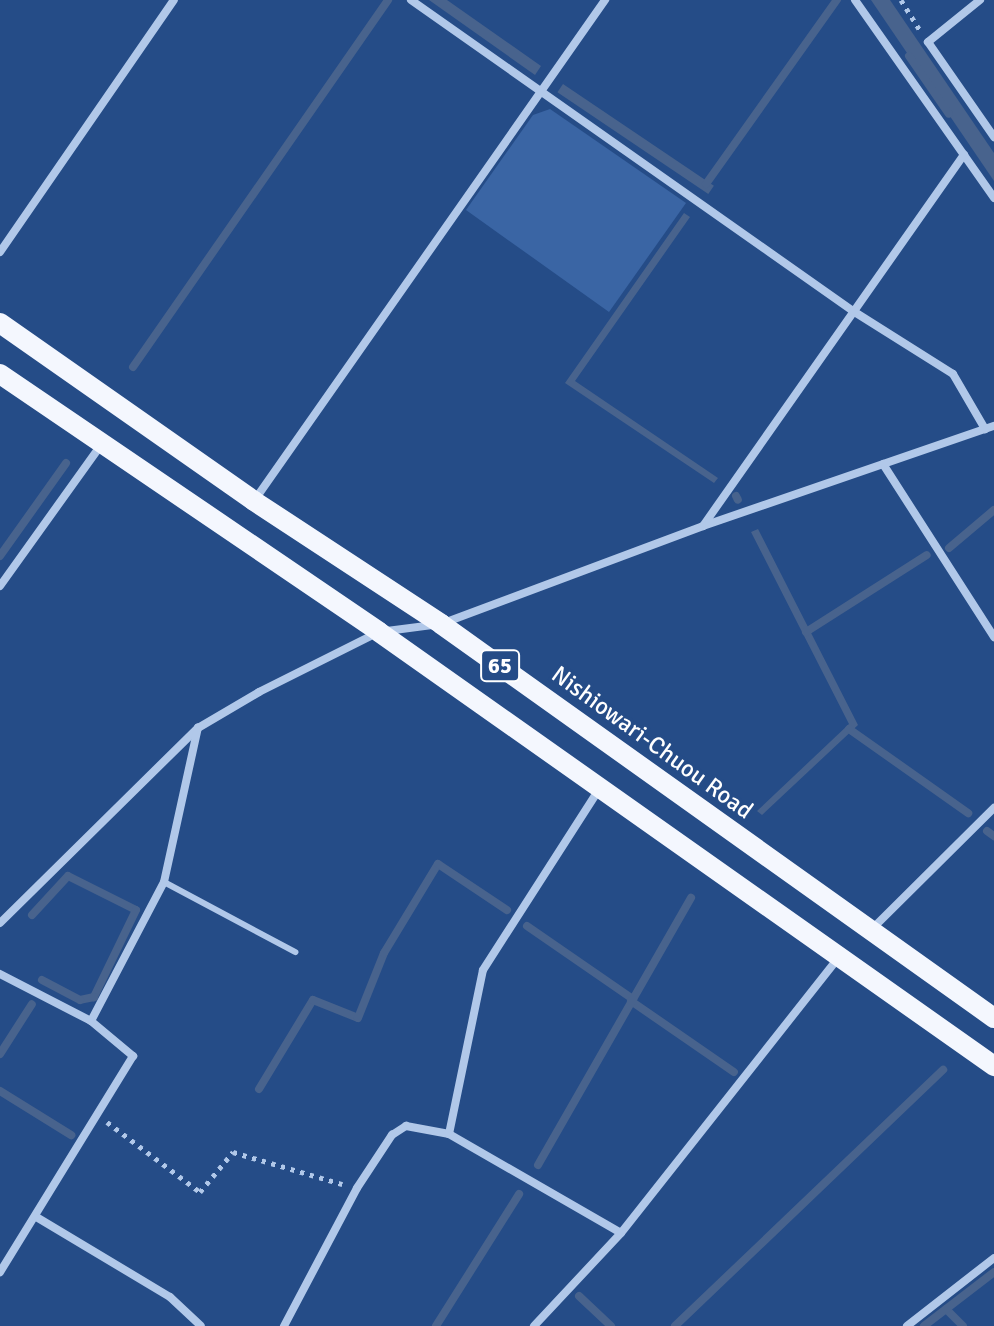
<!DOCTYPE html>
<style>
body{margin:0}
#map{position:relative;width:994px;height:1326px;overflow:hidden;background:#254c87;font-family:Signika,sans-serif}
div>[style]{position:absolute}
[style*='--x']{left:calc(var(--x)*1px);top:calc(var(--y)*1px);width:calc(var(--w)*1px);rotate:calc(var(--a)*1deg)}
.green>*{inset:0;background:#3a65a4}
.water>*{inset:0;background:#48638d;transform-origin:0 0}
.stream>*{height:8px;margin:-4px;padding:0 4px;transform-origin:4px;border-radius:4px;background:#48638d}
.path>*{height:5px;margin-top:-2.5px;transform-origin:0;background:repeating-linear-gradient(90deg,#b1c8e9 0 4px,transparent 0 10px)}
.service>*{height:6px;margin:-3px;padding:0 3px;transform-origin:3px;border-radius:3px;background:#b1c8e9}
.minor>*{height:8px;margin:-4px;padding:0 4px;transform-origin:4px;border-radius:4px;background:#b1c8e9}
.primary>*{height:20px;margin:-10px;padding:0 10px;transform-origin:10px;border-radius:10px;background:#f4f7fe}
span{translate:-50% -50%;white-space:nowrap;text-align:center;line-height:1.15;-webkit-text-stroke:6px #254c87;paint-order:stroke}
.shield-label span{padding:2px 6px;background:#254c87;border:2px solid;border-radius:6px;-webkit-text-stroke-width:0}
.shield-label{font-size:22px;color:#fff;font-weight:700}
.street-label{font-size:24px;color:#fff}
</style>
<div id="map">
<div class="green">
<i style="clip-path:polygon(550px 109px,686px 203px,609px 312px,466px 210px,533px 115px)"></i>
</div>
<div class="water">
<i style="clip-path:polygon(429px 0,447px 0,541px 66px,535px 75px)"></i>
<i style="clip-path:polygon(871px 0,890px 0,994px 153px,994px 181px)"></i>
<i style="left:563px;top:84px;width:182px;height:10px;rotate:34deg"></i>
<i style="clip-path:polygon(684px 213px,690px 217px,575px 381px,718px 478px,714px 483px,565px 383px)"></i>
<i style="clip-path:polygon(758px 529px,858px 725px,762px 815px,757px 811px,849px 724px,751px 532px)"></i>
</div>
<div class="stream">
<i style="--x:909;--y:56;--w:70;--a:55.4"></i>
<i style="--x:706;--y:184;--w:226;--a:-54.6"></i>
<i style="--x:133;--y:367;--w:447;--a:-55.2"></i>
<i style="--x:736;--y:496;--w:4;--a:63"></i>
<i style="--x:949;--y:548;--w:59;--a:-40.2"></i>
<i style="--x:0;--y:556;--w:114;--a:-54.6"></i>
<i style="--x:806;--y:632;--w:143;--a:-32.5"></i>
<i style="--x:849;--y:729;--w:146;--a:35.2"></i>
<i style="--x:987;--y:831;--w:9;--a:36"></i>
<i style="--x:32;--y:915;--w:53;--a:-47.3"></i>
<i style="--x:68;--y:876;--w:76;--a:26.6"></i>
<i style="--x:136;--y:910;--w:97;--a:115.8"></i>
<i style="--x:94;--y:997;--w:14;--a:168"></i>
<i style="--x:80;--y:1000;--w:43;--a:-152.2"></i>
<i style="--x:527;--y:926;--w:129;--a:34.6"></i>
<i style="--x:631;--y:1001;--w:125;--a:34.6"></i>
<i style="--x:0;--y:1054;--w:59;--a:-57.4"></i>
<i style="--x:259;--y:1089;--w:104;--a:-58.8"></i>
<i style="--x:313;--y:1000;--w:48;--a:21.8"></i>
<i style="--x:358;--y:1018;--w:70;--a:-68.2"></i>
<i style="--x:384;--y:953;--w:104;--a:-58.8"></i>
<i style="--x:438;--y:864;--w:83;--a:33.7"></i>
<i style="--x:0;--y:1091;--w:84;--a:31.8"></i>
<i style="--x:538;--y:1165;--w:308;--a:-60.2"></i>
<i style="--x:579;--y:1296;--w:44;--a:43.2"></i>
<i style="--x:946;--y:1309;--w:24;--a:45"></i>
<i style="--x:436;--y:1326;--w:156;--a:-57.8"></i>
<i style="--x:675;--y:1326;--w:371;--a:-43.7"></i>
<i style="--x:924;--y:1326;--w:88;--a:-37.6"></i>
</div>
<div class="path">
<i style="--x:901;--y:0;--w:36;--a:58"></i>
<i style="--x:107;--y:1122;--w:116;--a:37"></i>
<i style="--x:200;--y:1192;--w:52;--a:-50.5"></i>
<i style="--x:233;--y:1152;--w:114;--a:16.4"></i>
</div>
<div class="service">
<i style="--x:164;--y:882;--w:149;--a:28.1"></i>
</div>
<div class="minor">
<i style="--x:411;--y:0;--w:540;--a:35.13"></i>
<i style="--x:853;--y:311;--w:118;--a:32.2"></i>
<i style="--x:953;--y:374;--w:64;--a:59.8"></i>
<i style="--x:855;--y:0;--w:242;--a:54.9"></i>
<i style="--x:980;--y:0;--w:67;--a:141.1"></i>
<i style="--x:928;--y:42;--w:116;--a:55.2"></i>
<i style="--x:0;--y:252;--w:306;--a:-55.4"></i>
<i style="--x:883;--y:464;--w:206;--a:57.3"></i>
<i style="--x:254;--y:501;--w:612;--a:-54.98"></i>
<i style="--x:703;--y:526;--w:454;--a:-54.9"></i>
<i style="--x:0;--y:586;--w:173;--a:-54.4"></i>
<i style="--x:0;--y:923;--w:278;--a:-44.6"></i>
<i style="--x:198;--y:728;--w:71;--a:-30.5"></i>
<i style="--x:259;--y:692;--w:134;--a:-26.6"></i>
<i style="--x:379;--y:632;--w:63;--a:-7.4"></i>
<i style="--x:441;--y:624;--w:280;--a:-20.5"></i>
<i style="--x:703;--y:526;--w:308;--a:-19"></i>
<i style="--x:872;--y:929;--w:172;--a:-44.8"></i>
<i style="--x:0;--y:974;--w:102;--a:27.3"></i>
<i style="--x:91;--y:1021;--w:55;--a:39.8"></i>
<i style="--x:133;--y:1056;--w:254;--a:121.6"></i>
<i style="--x:91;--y:1021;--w:157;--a:-62.3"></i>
<i style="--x:164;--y:882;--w:158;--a:-77.6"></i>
<i style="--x:449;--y:1134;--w:167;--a:-78.3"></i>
<i style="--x:483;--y:970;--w:216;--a:-57.3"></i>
<i style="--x:38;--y:1218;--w:154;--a:30.9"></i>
<i style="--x:170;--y:1297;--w:42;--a:43.1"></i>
<i style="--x:284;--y:1326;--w:156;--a:-62.1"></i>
<i style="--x:357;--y:1188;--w:64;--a:-56.6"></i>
<i style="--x:392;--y:1135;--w:17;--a:-33"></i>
<i style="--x:406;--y:1126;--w:44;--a:10.5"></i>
<i style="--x:449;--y:1134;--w:198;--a:29.9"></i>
<i style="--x:534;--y:1326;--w:127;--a:-46.9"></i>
<i style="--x:621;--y:1233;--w:352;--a:-51.7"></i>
<i style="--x:907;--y:1326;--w:110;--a:-38"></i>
</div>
<div class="primary">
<i style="--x:0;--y:323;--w:310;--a:35"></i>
<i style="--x:254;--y:501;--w:224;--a:33.3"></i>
<i style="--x:441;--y:624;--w:679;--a:35.47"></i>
<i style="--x:0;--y:374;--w:458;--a:34.2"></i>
<i style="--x:379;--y:632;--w:753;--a:35.21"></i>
</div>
<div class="shield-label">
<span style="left:500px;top:666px">65</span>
</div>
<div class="street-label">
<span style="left:652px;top:743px;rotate:36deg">Nishiowari-Chuou Road</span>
</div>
</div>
